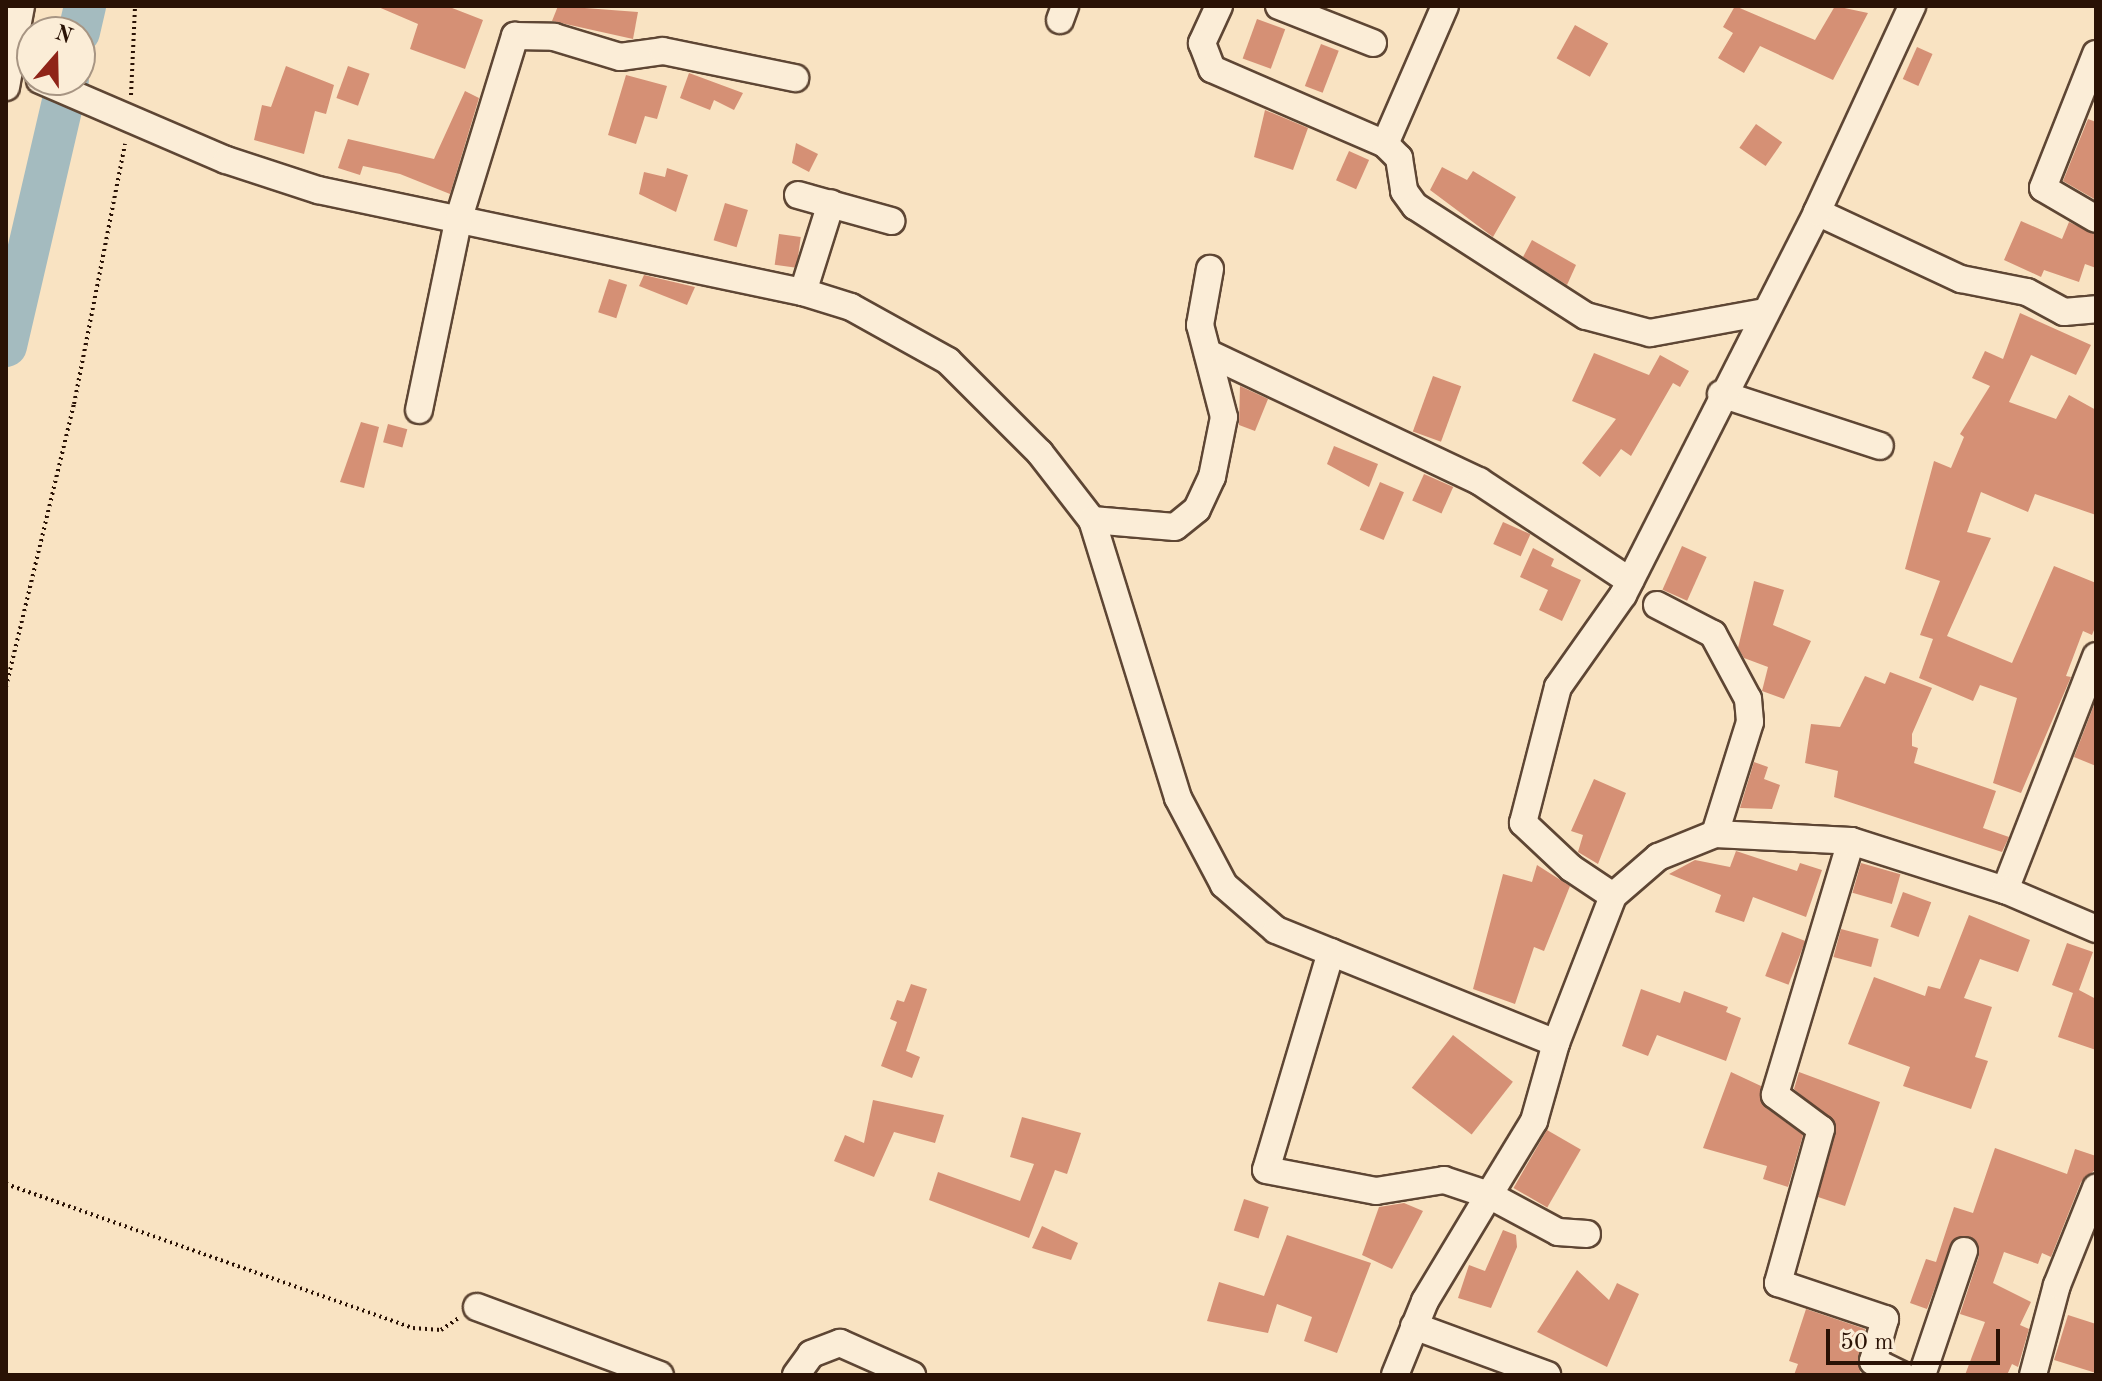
<!DOCTYPE html>
<style>
body{margin:0}
#map{position:relative;width:2102px;height:1381px;overflow:hidden;background:#f9e3c2;font-family:"Old Standard TT",serif}
div>[style]{position:absolute}
[style*='--x']{left:calc(var(--x)*1px);top:calc(var(--y)*1px);width:calc(var(--w)*1px);rotate:calc(var(--a)*1deg)}
.river>*{height:42px;margin:-21px;padding:0 21px;transform-origin:21px;border-radius:21px;background:#a4bbbf}
.building>*{inset:0;background:#d59075;transform-origin:0 0}
.path>*{height:4px;margin-top:-2px;transform-origin:0;background:repeating-linear-gradient(90deg,#2a1205 0 2px,transparent 0 6px)}
.roads{filter:drop-shadow(2px 0 #5e4634) drop-shadow(-2px 0 #5e4634) drop-shadow(0 2px #5e4634) drop-shadow(0 -2px #5e4634)}
.minor>*{height:26px;margin:-13px;padding:0 13px;transform-origin:13px;border-radius:13px;background:#fbedd7}
span{translate:-50% -50%;white-space:nowrap;text-align:center;line-height:1.15;-webkit-text-stroke:7px #fbedd7;paint-order:stroke}
.frame{position:absolute;inset:0;border:8px solid #2a1205;pointer-events:none}
.north{position:absolute;left:16px;top:16px;width:80px;height:80px;box-sizing:border-box;background:#fbedd7;border:2px solid #a79583;border-radius:50%;rotate:20deg;font-size:22px;font-weight:700;line-height:32px;text-align:center;color:#2a1205}
.north::after{content:'';display:block;margin:auto;width:28px;height:36px;background:#8f2418;clip-path:polygon(50% 0,100% 100%,50% 72%,0 100%)}
.scale{position:absolute;left:1826px;top:1329px;width:174px;height:36px;box-sizing:border-box;border:4px solid #2a1205;border-top:0;padding-left:10px;font-size:24px;line-height:28px;white-space:nowrap;color:#2a1205;-webkit-text-stroke:6px #fbedd7;paint-order:stroke}
</style>
<div id="map">
<div class="river">
<i style="--x:79;--y:32;--w:27;--a:-77"></i>
<i style="--x:6;--y:346;--w:273;--a:-76.9"></i>
</div>
<div class="building">
<i style="clip-path:polygon(376px 6px,447px 6px,483px 20px,465px 69px,410px 49px,418px 24px)"></i>
<i style="clip-path:polygon(558px 6px,638px 12px,633px 39px,552px 21px)"></i>
<i style="clip-path:polygon(1735px 6px,1815px 40px,1835px 6px,1868px 13px,1833px 80px,1760px 46px,1744px 73px,1718px 58px,1733px 33px,1723px 27px)"></i>
<i style="left:1257px;top:19px;width:30px;height:42px;rotate:20deg"></i>
<i style="left:1575px;top:25px;width:38px;height:38px;rotate:29deg"></i>
<i style="left:1321px;top:44px;width:19px;height:45px;rotate:21deg"></i>
<i style="left:1917px;top:47px;width:17px;height:35px;rotate:24deg"></i>
<i style="clip-path:polygon(286px 66px,334px 85px,326px 114px,315px 111px,304px 154px,254px 140px,262px 105px,271px 107px)"></i>
<i style="left:348px;top:66px;width:23px;height:34px;rotate:20deg"></i>
<i style="clip-path:polygon(689px 73px,743px 93px,734px 110px,714px 100px,710px 110px,680px 98px)"></i>
<i style="clip-path:polygon(626px 75px,667px 86px,657px 119px,645px 116px,636px 144px,608px 135px)"></i>
<i style="clip-path:polygon(465px 91px,479px 98px,450px 194px,400px 174px,363px 166px,360px 175px,338px 168px,348px 139px,434px 159px)"></i>
<i style="clip-path:polygon(1265px 110px,1308px 128px,1293px 170px,1254px 157px)"></i>
<i style="clip-path:polygon(2088px 119px,2096px 122px,2096px 200px,2063px 181px)"></i>
<i style="left:1756px;top:124px;width:32px;height:29px;rotate:35deg"></i>
<i style="clip-path:polygon(796px 143px,818px 154px,809px 172px,792px 163px)"></i>
<i style="left:1349px;top:151px;width:22px;height:32px;rotate:24deg"></i>
<i style="clip-path:polygon(1442px 167px,1467px 180px,1473px 171px,1516px 197px,1493px 237px,1430px 190px)"></i>
<i style="clip-path:polygon(667px 168px,688px 175px,676px 212px,639px 194px,644px 172px,665px 177px)"></i>
<i style="left:725px;top:203px;width:24px;height:39px;rotate:17deg"></i>
<i style="clip-path:polygon(2021px 221px,2062px 239px,2069px 222px,2096px 235px,2096px 268px,2085px 264px,2079px 282px,2044px 270px,2041px 277px,2004px 260px)"></i>
<i style="left:779px;top:234px;width:22px;height:31px;rotate:8deg"></i>
<i style="clip-path:polygon(1532px 240px,1576px 265px,1567px 285px,1523px 257px)"></i>
<i style="clip-path:polygon(644px 275px,695px 287px,687px 305px,639px 286px)"></i>
<i style="left:609px;top:279px;width:19px;height:35px;rotate:18deg"></i>
<i style="clip-path:polygon(2020px 313px,2091px 345px,2076px 375px,2031px 355px,2009px 402px,2056px 419px,2069px 395px,2096px 410px,2096px 515px,2035px 494px,2028px 512px,1981px 492px,1967px 532px,1991px 538px,1947px 636px,2012px 663px,2054px 566px,2096px 583px,2096px 625px,2092px 635px,2083px 631px,2066px 676px,2071px 677px,2021px 793px,1993px 783px,2017px 698px,1980px 685px,1973px 701px,1919px 678px,1933px 639px,1920px 635px,1940px 581px,1905px 569px,1934px 461px,1951px 468px,1964px 437px,1960px 434px,1990px 386px,1972px 378px,1985px 351px,2003px 359px)"></i>
<i style="clip-path:polygon(1594px 353px,1649px 375px,1660px 355px,1689px 371px,1680px 387px,1673px 383px,1631px 456px,1621px 449px,1600px 477px,1582px 463px,1616px 419px,1572px 401px)"></i>
<i style="left:1433px;top:376px;width:30px;height:59px;rotate:20deg"></i>
<i style="clip-path:polygon(1240px 386px,1268px 399px,1255px 431px,1239px 425px)"></i>
<i style="clip-path:polygon(361px 422px,379px 427px,364px 488px,340px 482px)"></i>
<i style="left:388px;top:424px;width:20px;height:19px;rotate:15deg"></i>
<i style="clip-path:polygon(1334px 446px,1378px 464px,1369px 487px,1327px 464px)"></i>
<i style="left:1424px;top:474px;width:32px;height:29px;rotate:24deg"></i>
<i style="left:1380px;top:482px;width:26px;height:52px;rotate:23deg"></i>
<i style="left:1503px;top:522px;width:30px;height:24px;rotate:24deg"></i>
<i style="left:1682px;top:546px;width:27px;height:48px;rotate:24deg"></i>
<i style="clip-path:polygon(1533px 548px,1554px 559px,1551px 566px,1581px 580px,1562px 621px,1539px 610px,1548px 590px,1520px 577px)"></i>
<i style="clip-path:polygon(1754px 581px,1784px 590px,1773px 625px,1811px 641px,1784px 699px,1762px 691px,1768px 667px,1744px 658px,1738px 648px)"></i>
<i style="clip-path:polygon(1890px 672px,1932px 688px,1912px 734px,1912px 746px,1918px 748px,1914px 763px,1996px 791px,1983px 828px,2009px 837px,2002px 852px,1834px 797px,1838px 771px,1805px 763px,1811px 724px,1840px 727px,1865px 676px,1885px 684px)"></i>
<i style="clip-path:polygon(2096px 700px,2096px 766px,2074px 757px)"></i>
<i style="clip-path:polygon(1754px 762px,1768px 767px,1764px 779px,1780px 785px,1772px 809px,1740px 808px)"></i>
<i style="clip-path:polygon(1594px 779px,1626px 793px,1598px 864px,1578px 852px,1583px 835px,1571px 831px)"></i>
<i style="clip-path:polygon(1736px 851px,1797px 871px,1800px 863px,1822px 870px,1806px 917px,1753px 897px,1744px 922px,1715px 912px,1721px 895px,1669px 874px,1695px 860px,1730px 867px)"></i>
<i style="left:1861px;top:863px;width:41px;height:31px;rotate:16deg"></i>
<i style="clip-path:polygon(1537px 865px,1570px 886px,1544px 951px,1534px 947px,1515px 1004px,1473px 989px,1503px 874px,1532px 882px)"></i>
<i style="left:1903px;top:892px;width:30px;height:37px;rotate:20deg"></i>
<i style="clip-path:polygon(1969px 915px,2030px 940px,2018px 972px,1980px 959px,1964px 998px,1992px 1007px,1975px 1057px,1988px 1061px,1971px 1109px,1903px 1086px,1910px 1067px,1848px 1044px,1874px 977px,1925px 996px,1928px 986px,1940px 989px)"></i>
<i style="left:1841px;top:929px;width:39px;height:29px;rotate:15deg"></i>
<i style="left:1782px;top:932px;width:25px;height:47px;rotate:21deg"></i>
<i style="clip-path:polygon(2067px 943px,2093px 952px,2079px 990px,2096px 999px,2096px 1050px,2058px 1037px,2073px 993px,2052px 985px)"></i>
<i style="clip-path:polygon(911px 984px,927px 989px,906px 1051px,920px 1057px,912px 1078px,881px 1066px,897px 1022px,890px 1019px,897px 1000px,904px 1002px)"></i>
<i style="clip-path:polygon(1641px 989px,1680px 1003px,1684px 991px,1728px 1007px,1726px 1012px,1741px 1018px,1726px 1061px,1657px 1035px,1648px 1056px,1622px 1046px)"></i>
<i style="left:1453px;top:1035px;width:76px;height:67px;rotate:38deg"></i>
<i style="clip-path:polygon(1731px 1072px,1761px 1086px,1765px 1107px,1803px 1135px,1788px 1187px,1763px 1179px,1767px 1166px,1703px 1148px)"></i>
<i style="clip-path:polygon(1799px 1072px,1880px 1102px,1845px 1206px,1818px 1197px,1836px 1125px,1794px 1089px)"></i>
<i style="clip-path:polygon(873px 1100px,944px 1115px,935px 1143px,894px 1132px,874px 1177px,834px 1161px,845px 1135px,864px 1143px)"></i>
<i style="clip-path:polygon(1022px 1117px,1081px 1133px,1067px 1174px,1055px 1170px,1029px 1238px,929px 1200px,938px 1172px,1020px 1201px,1034px 1164px,1010px 1157px)"></i>
<i style="left:1547px;top:1130px;width:39px;height:67px;rotate:30deg"></i>
<i style="clip-path:polygon(1995px 1148px,2067px 1174px,2075px 1149px,2096px 1156px,2096px 1169px,2081px 1182px,2051px 1257px,2042px 1253px,2038px 1264px,2004px 1252px,1993px 1283px,2031px 1302px,2020px 1325px,2029px 1329px,2018px 1367px,2012px 1364px,2007px 1375px,1965px 1375px,1985px 1322px,1960px 1314px,1979px 1256px,1975px 1240px,1953px 1240px,1927px 1309px,1910px 1303px,1926px 1259px,1936px 1262px,1954px 1207px,1973px 1213px)"></i>
<i style="left:1244px;top:1199px;width:26px;height:33px;rotate:18deg"></i>
<i style="clip-path:polygon(1404px 1203px,1423px 1211px,1392px 1269px,1362px 1255px,1379px 1207px)"></i>
<i style="clip-path:polygon(1042px 1226px,1078px 1243px,1071px 1260px,1032px 1248px)"></i>
<i style="clip-path:polygon(1503px 1230px,1516px 1235px,1517px 1247px,1491px 1308px,1458px 1298px,1469px 1265px,1485px 1271px)"></i>
<i style="clip-path:polygon(1287px 1235px,1371px 1263px,1337px 1353px,1304px 1341px,1312px 1317px,1277px 1304px,1268px 1333px,1207px 1321px,1219px 1282px,1264px 1296px)"></i>
<i style="clip-path:polygon(1577px 1270px,1609px 1300px,1617px 1283px,1639px 1294px,1607px 1367px,1537px 1332px)"></i>
<i style="clip-path:polygon(1806px 1309px,1865px 1329px,1860px 1375px,1794px 1375px,1798px 1364px,1789px 1361px)"></i>
<i style="clip-path:polygon(2068px 1315px,2096px 1324px,2096px 1373px,2054px 1360px)"></i>
</div>
<div class="path">
<i style="--x:131;--y:95;--w:89;--a:-87.4"></i>
<i style="--x:6;--y:687;--w:291;--a:-76.5"></i>
<i style="--x:74;--y:404;--w:265;--a:-78.9"></i>
<i style="--x:6;--y:1184;--w:432;--a:19.5"></i>
<i style="--x:413;--y:1328;--w:28;--a:4"></i>
<i style="--x:441;--y:1330;--w:22;--a:-34"></i>
</div>
<div class="roads">
<div class="minor">
<i style="--x:1219;--y:6;--w:41;--a:114.7"></i>
<i style="--x:1202;--y:43;--w:28;--a:69"></i>
<i style="--x:1212;--y:69;--w:189;--a:23.4"></i>
<i style="--x:1385;--y:144;--w:20;--a:45"></i>
<i style="--x:1399;--y:158;--w:33;--a:81"></i>
<i style="--x:1404;--y:191;--w:19;--a:54"></i>
<i style="--x:1415;--y:206;--w:203;--a:32.8"></i>
<i style="--x:1586;--y:316;--w:66;--a:14.9"></i>
<i style="--x:1650;--y:333;--w:116;--a:-10.4"></i>
<i style="--x:1279;--y:6;--w:101;--a:21.5"></i>
<i style="--x:1060;--y:20;--w:15;--a:-70"></i>
<i style="--x:2096;--y:54;--w:144;--a:111.6"></i>
<i style="--x:2043;--y:188;--w:61;--a:30.3"></i>
<i style="--x:40;--y:80;--w:202;--a:23.3"></i>
<i style="--x:226;--y:160;--w:97;--a:18.1"></i>
<i style="--x:318;--y:190;--w:496;--a:11.9"></i>
<i style="--x:803;--y:292;--w:50;--a:17.4"></i>
<i style="--x:851;--y:307;--w:111;--a:29.1"></i>
<i style="--x:948;--y:361;--w:130;--a:45"></i>
<i style="--x:1040;--y:453;--w:85;--a:52.2"></i>
<i style="--x:1092;--y:520;--w:291;--a:72.8"></i>
<i style="--x:1178;--y:798;--w:98;--a:62.1"></i>
<i style="--x:1224;--y:885;--w:69;--a:40.9"></i>
<i style="--x:1276;--y:930;--w:302;--a:22"></i>
<i style="--x:6;--y:87;--w:82;--a:-79.5"></i>
<i style="--x:1385;--y:144;--w:150;--a:-66.5"></i>
<i style="--x:798;--y:195;--w:97;--a:15.6"></i>
<i style="--x:1817;--y:212;--w:159;--a:25"></i>
<i style="--x:1961;--y:279;--w:67;--a:11.1"></i>
<i style="--x:2027;--y:292;--w:42;--a:28.4"></i>
<i style="--x:2064;--y:312;--w:32;--a:-5"></i>
<i style="--x:803;--y:292;--w:93;--a:-72.5"></i>
<i style="--x:1208;--y:353;--w:300;--a:25.3"></i>
<i style="--x:1479;--y:481;--w:181;--a:33.5"></i>
<i style="--x:1721;--y:394;--w:167;--a:18.1"></i>
<i style="--x:419;--y:410;--w:193;--a:-78.3"></i>
<i style="--x:458;--y:221;--w:194;--a:-72.9"></i>
<i style="--x:515;--y:36;--w:39;--a:1"></i>
<i style="--x:554;--y:37;--w:69;--a:16.9"></i>
<i style="--x:620;--y:57;--w:43;--a:-7.9"></i>
<i style="--x:663;--y:51;--w:135;--a:11.6"></i>
<i style="--x:1092;--y:520;--w:83;--a:4.8"></i>
<i style="--x:1175;--y:527;--w:28;--a:-39"></i>
<i style="--x:1197;--y:509;--w:35;--a:-65"></i>
<i style="--x:1212;--y:477;--w:61;--a:-78.7"></i>
<i style="--x:1224;--y:417;--w:95;--a:-104.6"></i>
<i style="--x:1200;--y:325;--w:57;--a:-79.9"></i>
<i style="--x:1657;--y:605;--w:63;--a:27.4"></i>
<i style="--x:1713;--y:634;--w:74;--a:61.7"></i>
<i style="--x:1748;--y:699;--w:23;--a:85"></i>
<i style="--x:1750;--y:722;--w:117;--a:107.4"></i>
<i style="--x:1851;--y:841;--w:265;--a:106.7"></i>
<i style="--x:1775;--y:1095;--w:57;--a:36.5"></i>
<i style="--x:1821;--y:1129;--w:160;--a:105.6"></i>
<i style="--x:1778;--y:1283;--w:113;--a:18.6"></i>
<i style="--x:1885;--y:1319;--w:44;--a:105.9"></i>
<i style="--x:1873;--y:1361;--w:32;--a:26"></i>
<i style="--x:2005;--y:890;--w:251;--a:-68.7"></i>
<i style="--x:1613;--y:896;--w:50;--a:-146.3"></i>
<i style="--x:1571;--y:868;--w:66;--a:-136.8"></i>
<i style="--x:1523;--y:823;--w:140;--a:-75.6"></i>
<i style="--x:1558;--y:687;--w:113;--a:-54.8"></i>
<i style="--x:1623;--y:595;--w:429;--a:-63.1"></i>
<i style="--x:1817;--y:212;--w:227;--a:-65.2"></i>
<i style="--x:1331;--y:952;--w:227;--a:106.6"></i>
<i style="--x:1266;--y:1170;--w:112;--a:10.8"></i>
<i style="--x:1376;--y:1191;--w:69;--a:-9.2"></i>
<i style="--x:1444;--y:1180;--w:47;--a:18.4"></i>
<i style="--x:1489;--y:1195;--w:87;--a:-58.7"></i>
<i style="--x:1534;--y:1121;--w:81;--a:-74.2"></i>
<i style="--x:1556;--y:1043;--w:158;--a:-68.8"></i>
<i style="--x:1613;--y:896;--w:60;--a:-40.9"></i>
<i style="--x:1658;--y:857;--w:61;--a:-22"></i>
<i style="--x:1715;--y:834;--w:136;--a:2.9"></i>
<i style="--x:1851;--y:841;--w:162;--a:17.7"></i>
<i style="--x:2005;--y:890;--w:99;--a:23.2"></i>
<i style="--x:477;--y:1307;--w:195;--a:20.4"></i>
<i style="--x:1414;--y:1326;--w:142;--a:20.2"></i>
<i style="--x:796;--y:1375;--w:26;--a:-54"></i>
<i style="--x:811;--y:1354;--w:31;--a:-21"></i>
<i style="--x:840;--y:1343;--w:79;--a:24"></i>
<i style="--x:1395;--y:1375;--w:80;--a:-67.9"></i>
<i style="--x:1425;--y:1301;--w:124;--a:-58.9"></i>
<i style="--x:1489;--y:1195;--w:78;--a:28.2"></i>
<i style="--x:1558;--y:1232;--w:29;--a:4"></i>
<i style="--x:1922;--y:1375;--w:131;--a:-71.3"></i>
<i style="--x:2033;--y:1375;--w:93;--a:-75.1"></i>
<i style="--x:2057;--y:1285;--w:105;--a:-68.1"></i>
</div>
</div>
<div class="frame"></div>
<div class="north">N</div>
<div class="scale">50 m</div>
</div>
